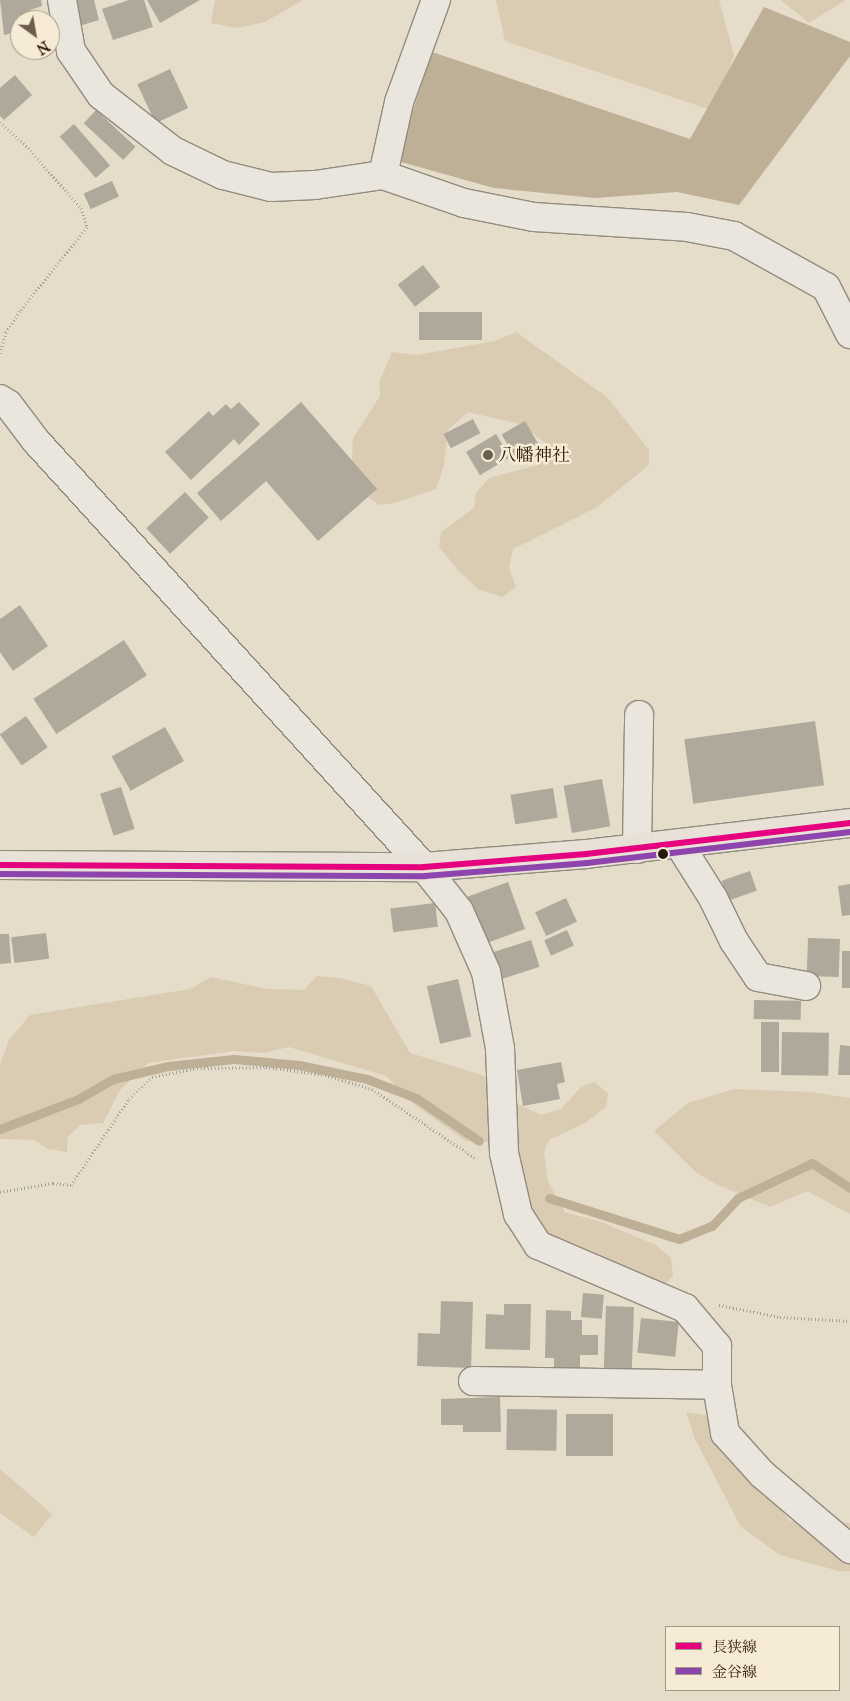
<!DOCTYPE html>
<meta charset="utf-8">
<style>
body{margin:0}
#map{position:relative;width:850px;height:1701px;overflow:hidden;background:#e5dcca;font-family:"IM FELL Great Primer","Noto Serif JP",serif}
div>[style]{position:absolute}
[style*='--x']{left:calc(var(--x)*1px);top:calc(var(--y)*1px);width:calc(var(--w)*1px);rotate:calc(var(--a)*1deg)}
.green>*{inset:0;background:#d9ccb2}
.water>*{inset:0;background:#beaf97}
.stream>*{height:9px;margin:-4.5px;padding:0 4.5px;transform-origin:4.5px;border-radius:4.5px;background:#beaf97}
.building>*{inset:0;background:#b0a89b;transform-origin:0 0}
.path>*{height:3px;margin-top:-1.5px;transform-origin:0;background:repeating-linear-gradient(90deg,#a5a097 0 1px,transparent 0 3.5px)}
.roads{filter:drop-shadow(1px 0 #928b7f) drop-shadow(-1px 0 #928b7f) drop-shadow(0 1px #928b7f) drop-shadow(0 -1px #928b7f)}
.minor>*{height:28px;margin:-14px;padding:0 14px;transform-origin:14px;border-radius:14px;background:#eae5dd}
.major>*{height:28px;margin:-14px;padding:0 14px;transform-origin:14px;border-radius:14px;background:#e7e1d7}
.bus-1>*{height:6px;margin:-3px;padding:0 3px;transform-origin:3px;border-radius:3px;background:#e5007d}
.bus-2>*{height:6px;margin:-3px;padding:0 3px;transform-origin:3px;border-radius:3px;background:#8e44ad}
.dots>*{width:14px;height:14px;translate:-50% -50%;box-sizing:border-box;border:2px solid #f6ebd5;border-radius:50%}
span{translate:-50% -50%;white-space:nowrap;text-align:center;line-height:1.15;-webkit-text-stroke:5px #f6ebd5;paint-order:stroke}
.poi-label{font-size:18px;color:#28190a}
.left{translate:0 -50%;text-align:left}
.legend{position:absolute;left:665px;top:1626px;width:175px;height:65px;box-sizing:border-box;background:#f6ebd5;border:1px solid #a49784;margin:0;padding:6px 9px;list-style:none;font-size:15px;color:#28190a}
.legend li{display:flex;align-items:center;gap:10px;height:25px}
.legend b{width:25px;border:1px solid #a49784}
.north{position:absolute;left:10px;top:10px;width:50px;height:50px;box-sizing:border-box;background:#f6ebd5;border:1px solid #a49784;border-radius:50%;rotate:148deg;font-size:14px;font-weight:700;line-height:20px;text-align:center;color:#28190a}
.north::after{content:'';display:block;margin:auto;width:18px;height:22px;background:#6a5d4d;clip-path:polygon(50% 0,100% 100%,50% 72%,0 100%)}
</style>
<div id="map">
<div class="green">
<i style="clip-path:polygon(215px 0,303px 0,265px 22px,237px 28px,211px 23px)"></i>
<i style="clip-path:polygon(496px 0,719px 0,734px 55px,714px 111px,505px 41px)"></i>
<i style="clip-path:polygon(781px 0,846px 0,809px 23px)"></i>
<i style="clip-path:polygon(516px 332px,607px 397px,649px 450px,649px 465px,597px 507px,513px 549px,509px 569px,516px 587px,502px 597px,478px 589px,459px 571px,439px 547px,441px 532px,474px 508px,476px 493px,489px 478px,538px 465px,554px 449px,520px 424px,468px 412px,448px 430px,444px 465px,436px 489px,394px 503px,379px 505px,351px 484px,353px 438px,380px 396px,379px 383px,392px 352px,417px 355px,495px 341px)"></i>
<i style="clip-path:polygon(317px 976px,340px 978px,371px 986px,410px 1053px,489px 1077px,517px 1104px,541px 1115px,561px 1109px,581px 1087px,594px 1082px,608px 1093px,606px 1107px,585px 1123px,549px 1140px,544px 1153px,548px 1182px,565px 1212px,601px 1222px,656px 1245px,671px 1258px,673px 1276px,662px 1287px,544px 1235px,492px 1142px,466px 1141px,415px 1105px,386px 1076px,289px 1047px,263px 1053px,234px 1051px,148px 1063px,120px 1090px,103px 1123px,80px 1125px,67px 1138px,67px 1152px,48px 1149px,34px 1140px,0 1139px,0 1065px,9px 1040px,30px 1015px,190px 989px,211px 977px,267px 989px,304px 990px)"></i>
<i style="clip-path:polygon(734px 1089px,811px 1092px,850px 1098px,850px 1214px,807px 1191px,770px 1207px,716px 1184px,697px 1173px,654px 1131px,688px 1103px)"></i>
<i style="clip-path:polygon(686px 1412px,709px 1416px,790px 1521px,850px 1523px,850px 1571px,839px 1571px,780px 1555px,741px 1527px,695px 1439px)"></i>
<i style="clip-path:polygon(0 1469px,52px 1514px,34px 1537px,0 1513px)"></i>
</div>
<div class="water">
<i style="clip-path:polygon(764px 7px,850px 42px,850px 56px,739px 205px,677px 192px,595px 198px,494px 188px,401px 162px,405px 135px,432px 52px,690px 139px)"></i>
</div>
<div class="stream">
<i style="--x:0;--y:1129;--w:84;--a:-21"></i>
<i style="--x:78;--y:1099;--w:40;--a:-29.7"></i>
<i style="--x:113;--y:1079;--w:57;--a:-13.3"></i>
<i style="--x:168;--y:1066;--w:66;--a:-6.1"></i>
<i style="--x:234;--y:1059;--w:65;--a:5.3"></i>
<i style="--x:299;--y:1065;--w:69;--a:11.6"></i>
<i style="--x:367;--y:1079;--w:53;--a:21.2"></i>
<i style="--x:416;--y:1098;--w:76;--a:34.3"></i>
<i style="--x:549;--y:1198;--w:136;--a:17.5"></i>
<i style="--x:679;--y:1239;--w:35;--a:-22"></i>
<i style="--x:712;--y:1226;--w:38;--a:-47"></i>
<i style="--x:738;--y:1198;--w:82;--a:-25.3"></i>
<i style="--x:812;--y:1163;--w:45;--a:33.3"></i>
</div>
<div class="building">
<i style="clip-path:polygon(0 0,41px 0,42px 6px,30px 10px,32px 20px,20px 20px,20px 31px,4px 35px)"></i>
<i style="clip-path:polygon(73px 0,94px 0,99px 20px,79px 26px)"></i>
<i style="clip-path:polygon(129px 0,144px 0,153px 27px,113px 40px,102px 9px)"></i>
<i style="clip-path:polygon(147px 0,200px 0,160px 23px)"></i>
<i style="left:170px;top:69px;width:43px;height:36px;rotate:65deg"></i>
<i style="clip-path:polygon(15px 75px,32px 95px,4px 120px,0 116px,0 88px)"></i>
<i style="left:96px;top:110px;width:54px;height:18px;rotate:43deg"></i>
<i style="left:74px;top:124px;width:55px;height:19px;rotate:49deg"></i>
<i style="left:112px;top:181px;width:17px;height:31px;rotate:66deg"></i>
<i style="left:423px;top:265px;width:28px;height:32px;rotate:52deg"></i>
<i style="left:482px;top:312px;width:28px;height:63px;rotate:90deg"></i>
<i style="clip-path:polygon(239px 402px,260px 424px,239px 445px,234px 439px,191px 480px,165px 452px,209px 411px,213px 416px,226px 404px,231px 409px)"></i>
<i style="clip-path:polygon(301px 402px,377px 489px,318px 541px,266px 481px,221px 521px,197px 493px)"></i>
<i style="left:473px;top:419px;width:16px;height:33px;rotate:63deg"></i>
<i style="left:525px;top:421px;width:28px;height:27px;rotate:60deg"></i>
<i style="left:496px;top:434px;width:27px;height:35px;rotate:59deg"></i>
<i style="left:185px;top:492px;width:35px;height:53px;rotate:47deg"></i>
<i style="clip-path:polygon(20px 605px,48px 646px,13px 671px,0 652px,0 619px)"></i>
<i style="left:124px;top:640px;width:42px;height:108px;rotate:57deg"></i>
<i style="left:26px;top:716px;width:38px;height:32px;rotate:55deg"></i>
<i style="left:815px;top:721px;width:65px;height:132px;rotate:82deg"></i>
<i style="left:165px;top:727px;width:39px;height:61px;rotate:61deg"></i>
<i style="left:602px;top:779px;width:48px;height:39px;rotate:80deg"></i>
<i style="left:121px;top:787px;width:44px;height:22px;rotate:72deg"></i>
<i style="left:553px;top:788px;width:30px;height:43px;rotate:81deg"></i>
<i style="left:750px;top:871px;width:21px;height:30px;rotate:71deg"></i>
<i style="left:508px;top:882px;width:50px;height:43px;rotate:70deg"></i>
<i style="clip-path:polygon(850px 884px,850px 915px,842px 916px,838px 886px)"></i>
<i style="left:566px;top:898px;width:26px;height:34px;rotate:65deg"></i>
<i style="left:435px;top:903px;width:24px;height:45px;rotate:83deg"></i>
<i style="left:567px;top:930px;width:17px;height:25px;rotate:66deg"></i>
<i style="left:46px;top:933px;width:26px;height:35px;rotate:83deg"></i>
<i style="clip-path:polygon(0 934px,9px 934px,11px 963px,0 964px)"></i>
<i style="left:808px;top:938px;width:32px;height:38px;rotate:2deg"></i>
<i style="left:531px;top:940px;width:28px;height:44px;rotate:72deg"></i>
<i style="left:842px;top:951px;width:8px;height:37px"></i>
<i style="left:458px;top:979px;width:59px;height:32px;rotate:77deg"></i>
<i style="left:754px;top:1000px;width:47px;height:19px;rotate:1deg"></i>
<i style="left:761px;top:1022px;width:18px;height:50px"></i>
<i style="left:782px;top:1032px;width:47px;height:43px;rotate:1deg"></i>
<i style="clip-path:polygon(840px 1045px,850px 1046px,850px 1075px,838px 1075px)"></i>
<i style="clip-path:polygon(561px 1062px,565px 1082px,557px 1084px,560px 1099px,523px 1106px,517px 1070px)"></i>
<i style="left:583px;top:1293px;width:21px;height:24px;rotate:5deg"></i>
<i style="clip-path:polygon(441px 1301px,473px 1302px,471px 1368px,417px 1366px,418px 1333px,440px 1334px)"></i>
<i style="clip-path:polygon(504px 1304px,531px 1304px,530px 1350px,485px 1349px,486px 1314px,504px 1315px)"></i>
<i style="left:606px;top:1306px;width:28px;height:63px;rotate:2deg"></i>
<i style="clip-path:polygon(546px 1310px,571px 1311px,571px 1320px,582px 1320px,582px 1335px,598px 1335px,598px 1355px,580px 1355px,580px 1370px,554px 1369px,554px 1358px,545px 1358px)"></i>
<i style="left:641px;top:1318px;width:38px;height:35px;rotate:6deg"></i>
<i style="clip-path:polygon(500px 1397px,501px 1432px,463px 1432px,463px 1425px,441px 1425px,441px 1399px)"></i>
<i style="left:507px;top:1409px;width:50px;height:41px;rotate:1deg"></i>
<i style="left:566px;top:1414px;width:47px;height:42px"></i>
</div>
<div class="path">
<i style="--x:0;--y:122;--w:38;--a:43"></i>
<i style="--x:28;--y:148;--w:80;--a:48.5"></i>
<i style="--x:81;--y:208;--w:20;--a:72"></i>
<i style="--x:87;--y:227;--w:107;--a:128.6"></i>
<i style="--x:20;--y:311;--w:25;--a:124"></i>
<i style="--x:6;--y:332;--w:22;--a:106"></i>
<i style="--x:0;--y:1192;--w:54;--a:-9.6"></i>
<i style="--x:53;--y:1183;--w:18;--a:6"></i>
<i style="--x:71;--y:1185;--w:104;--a:-56"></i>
<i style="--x:129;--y:1099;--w:32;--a:-44"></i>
<i style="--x:152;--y:1077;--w:46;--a:-11.3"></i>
<i style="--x:197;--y:1068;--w:69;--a:-0.8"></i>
<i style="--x:266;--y:1067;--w:60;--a:7.7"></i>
<i style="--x:325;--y:1075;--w:49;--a:16.6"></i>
<i style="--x:372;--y:1089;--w:126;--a:33.7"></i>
<i style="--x:719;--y:1305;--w:62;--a:11.1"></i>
<i style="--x:780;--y:1317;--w:70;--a:3.3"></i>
</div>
<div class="roads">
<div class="minor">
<i style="--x:62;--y:0;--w:52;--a:80"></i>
<i style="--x:71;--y:51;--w:53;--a:55.7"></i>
<i style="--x:101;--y:95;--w:91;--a:37.9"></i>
<i style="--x:173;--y:151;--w:55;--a:25.6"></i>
<i style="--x:223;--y:175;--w:49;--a:14"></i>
<i style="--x:271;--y:187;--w:44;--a:-2.6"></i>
<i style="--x:315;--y:185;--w:69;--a:-8.4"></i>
<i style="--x:383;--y:175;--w:86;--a:19.1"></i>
<i style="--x:464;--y:203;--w:71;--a:11.3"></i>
<i style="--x:534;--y:217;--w:153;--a:3.7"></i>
<i style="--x:687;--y:227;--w:48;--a:10.8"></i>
<i style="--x:734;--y:236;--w:105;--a:29"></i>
<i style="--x:826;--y:287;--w:53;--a:62.9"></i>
<i style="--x:383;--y:175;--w:75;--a:-77.6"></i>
<i style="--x:399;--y:102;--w:109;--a:-70.1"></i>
<i style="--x:0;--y:399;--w:9;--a:32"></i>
<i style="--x:8;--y:404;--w:46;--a:52.9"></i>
<i style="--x:36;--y:441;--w:576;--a:47.67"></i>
<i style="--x:424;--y:867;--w:56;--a:51.5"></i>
<i style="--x:459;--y:911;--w:67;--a:66.1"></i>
<i style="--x:486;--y:972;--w:77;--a:79.6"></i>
<i style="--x:500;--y:1048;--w:105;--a:87.8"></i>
<i style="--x:504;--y:1153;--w:63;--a:77.1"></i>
<i style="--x:518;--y:1214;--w:37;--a:57"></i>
<i style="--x:538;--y:1245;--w:160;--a:23.2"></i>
<i style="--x:685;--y:1308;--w:50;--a:49.9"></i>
<i style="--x:717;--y:1346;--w:39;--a:90"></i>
<i style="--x:717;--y:1385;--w:49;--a:80.5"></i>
<i style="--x:725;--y:1433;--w:55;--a:47.9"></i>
<i style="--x:762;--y:1474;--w:116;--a:40.4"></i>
<i style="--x:679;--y:844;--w:64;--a:57.8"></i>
<i style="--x:713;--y:898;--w:48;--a:64"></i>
<i style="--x:734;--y:941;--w:43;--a:56.3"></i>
<i style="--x:758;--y:977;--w:49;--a:10.6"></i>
<i style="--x:637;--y:849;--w:134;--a:-89.1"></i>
<i style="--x:473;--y:1381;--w:244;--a:0.9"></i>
</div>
<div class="major">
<i style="--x:0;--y:865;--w:424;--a:0.3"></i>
<i style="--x:424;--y:867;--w:163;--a:-4.6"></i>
<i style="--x:586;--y:854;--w:266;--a:-6.7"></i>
</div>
</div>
<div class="bus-1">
<i style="--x:0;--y:865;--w:424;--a:0.3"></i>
<i style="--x:424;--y:867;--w:163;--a:-4.6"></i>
<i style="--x:586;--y:854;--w:266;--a:-6.7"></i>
</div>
<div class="bus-2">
<i style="--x:0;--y:874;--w:425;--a:0.3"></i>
<i style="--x:425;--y:876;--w:163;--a:-4.6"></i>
<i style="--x:587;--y:863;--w:265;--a:-6.7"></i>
</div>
<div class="dots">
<i style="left:488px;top:455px;background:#6a5d4d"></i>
<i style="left:663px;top:854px;background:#28190a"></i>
</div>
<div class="poi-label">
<span class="left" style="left:498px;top:455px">八幡神社</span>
</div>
<ul class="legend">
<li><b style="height:6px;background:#e5007d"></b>長狭線</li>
<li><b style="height:6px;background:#8e44ad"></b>金谷線</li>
</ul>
<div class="north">N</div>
</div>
